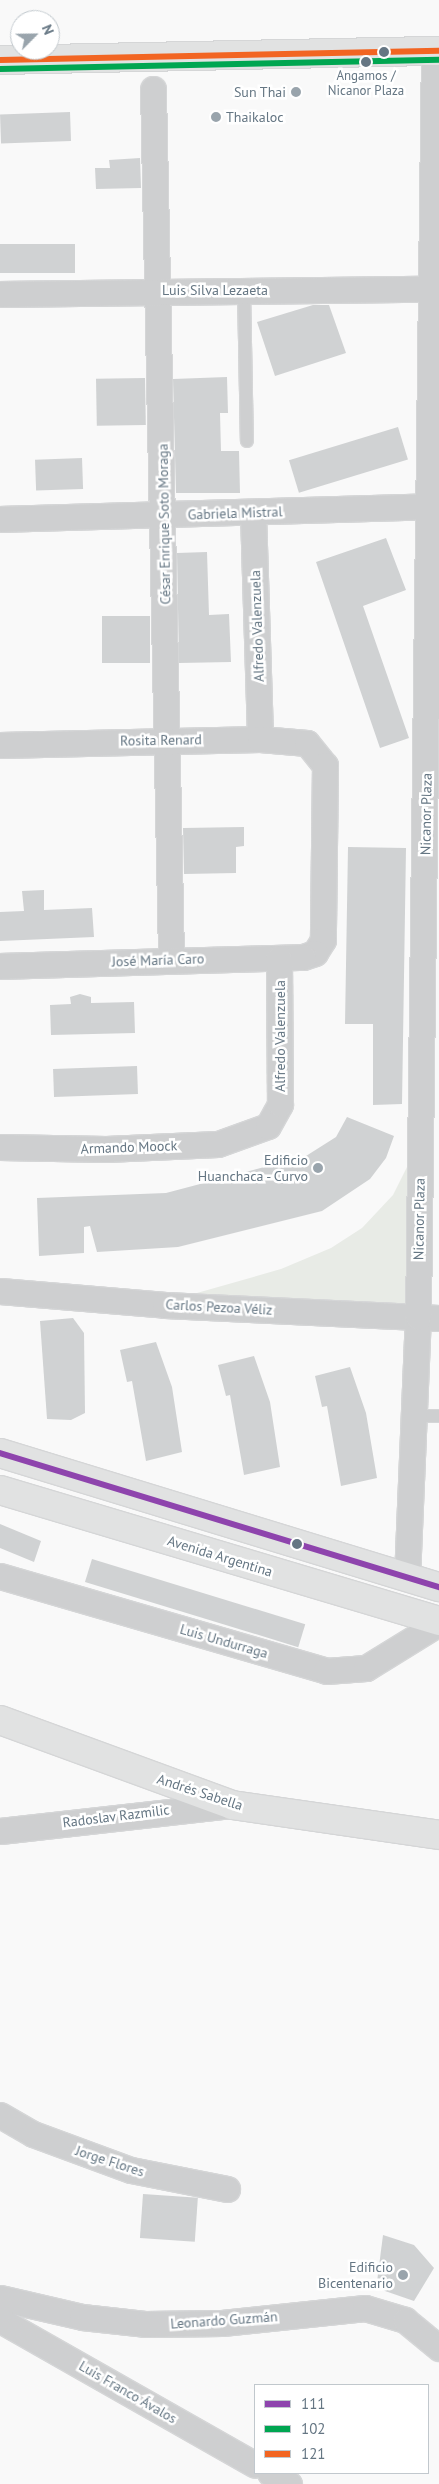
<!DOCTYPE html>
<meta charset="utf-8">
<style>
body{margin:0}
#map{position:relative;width:439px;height:2484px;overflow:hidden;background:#f9f9f9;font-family:"PT Sans",sans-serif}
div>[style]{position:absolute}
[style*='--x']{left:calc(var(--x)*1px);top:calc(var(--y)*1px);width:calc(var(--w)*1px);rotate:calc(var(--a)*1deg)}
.green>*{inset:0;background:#e8ebe6}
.building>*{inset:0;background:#d0d2d3;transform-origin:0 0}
.roads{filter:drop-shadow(1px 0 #d5d6d7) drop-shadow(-1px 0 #d5d6d7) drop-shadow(0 1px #d5d6d7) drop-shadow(0 -1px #d5d6d7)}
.service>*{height:12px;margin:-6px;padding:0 6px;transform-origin:6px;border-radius:6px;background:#cecfd0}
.minor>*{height:25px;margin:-12.5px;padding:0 12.5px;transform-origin:12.5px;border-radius:12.5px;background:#cecfd0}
.secondary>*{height:28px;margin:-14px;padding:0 14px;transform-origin:14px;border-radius:14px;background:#e1e2e2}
.primary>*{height:28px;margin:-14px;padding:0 14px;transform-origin:14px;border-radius:14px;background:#e1e2e2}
.bus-1>*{height:6px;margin:-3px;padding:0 3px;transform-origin:3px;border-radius:3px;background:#8e44ad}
.bus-2>*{height:6px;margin:-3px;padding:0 3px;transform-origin:3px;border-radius:3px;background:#00a651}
.bus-3>*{height:6px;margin:-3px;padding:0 3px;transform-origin:3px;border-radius:3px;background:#f26522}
.dots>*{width:14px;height:14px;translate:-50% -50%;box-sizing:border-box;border:2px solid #fff;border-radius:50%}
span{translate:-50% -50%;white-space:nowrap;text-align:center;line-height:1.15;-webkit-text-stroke:5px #fff;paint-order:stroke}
.bus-label{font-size:13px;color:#657683}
.poi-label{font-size:14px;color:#657683}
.right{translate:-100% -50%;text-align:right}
.left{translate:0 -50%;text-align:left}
.street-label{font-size:14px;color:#657683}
.legend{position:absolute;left:254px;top:2384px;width:175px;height:90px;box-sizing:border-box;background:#fff;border:1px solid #c1c8cd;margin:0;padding:6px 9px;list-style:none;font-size:15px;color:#657683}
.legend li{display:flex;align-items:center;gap:10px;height:25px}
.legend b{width:25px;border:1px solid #c1c8cd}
.north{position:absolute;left:10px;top:10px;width:50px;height:50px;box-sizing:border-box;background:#fff;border:1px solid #c1c8cd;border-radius:50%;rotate:67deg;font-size:14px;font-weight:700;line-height:20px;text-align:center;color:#657683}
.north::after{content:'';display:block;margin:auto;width:18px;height:22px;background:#99a4ac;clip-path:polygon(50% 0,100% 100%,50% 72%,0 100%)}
</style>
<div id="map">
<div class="green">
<i style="clip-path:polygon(416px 1149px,418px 1297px,404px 1310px,197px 1293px,281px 1269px,331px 1248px,362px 1228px,393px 1195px)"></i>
</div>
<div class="building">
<i style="left:70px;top:112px;width:29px;height:70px;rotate:88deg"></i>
<i style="clip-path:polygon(140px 158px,141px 188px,96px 189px,95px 168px,110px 168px,109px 160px)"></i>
<i style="left:75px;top:244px;width:29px;height:75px;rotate:90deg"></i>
<i style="clip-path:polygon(313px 305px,329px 305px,346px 353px,275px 376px,257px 322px)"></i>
<i style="clip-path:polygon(227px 377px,228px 413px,220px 413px,221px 451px,239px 451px,240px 493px,176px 493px,173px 379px)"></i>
<i style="left:145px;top:378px;width:47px;height:49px;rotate:89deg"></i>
<i style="left:398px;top:427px;width:34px;height:114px;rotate:73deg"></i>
<i style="left:82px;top:458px;width:31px;height:47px;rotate:88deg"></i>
<i style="clip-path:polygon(386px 538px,406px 590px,363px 606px,409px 738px,380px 748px,316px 562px)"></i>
<i style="clip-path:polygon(207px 552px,209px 615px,229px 614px,231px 662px,179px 663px,177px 553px)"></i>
<i style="left:150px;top:616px;width:47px;height:48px;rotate:90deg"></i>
<i style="clip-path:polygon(244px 827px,244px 846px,236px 847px,236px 873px,184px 874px,183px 828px)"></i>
<i style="clip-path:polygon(348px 847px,406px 848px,402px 1104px,373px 1105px,373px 1024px,345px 1024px)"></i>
<i style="clip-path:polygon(44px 890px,44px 910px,92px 908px,94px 937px,0 941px,0 912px,24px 911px,22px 891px)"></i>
<i style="clip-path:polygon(80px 994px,91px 997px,91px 1003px,134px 1002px,135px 1033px,51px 1035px,50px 1005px,71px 1004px,70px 997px)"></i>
<i style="left:137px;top:1066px;width:28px;height:84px;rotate:88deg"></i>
<i style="clip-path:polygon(347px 1117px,394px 1136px,386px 1158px,370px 1179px,322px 1211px,178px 1247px,97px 1252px,90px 1226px,84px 1227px,84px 1253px,39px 1256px,37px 1198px,166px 1193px,306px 1156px,336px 1137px)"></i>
<i style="clip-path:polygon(73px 1318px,84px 1333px,85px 1413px,71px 1420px,47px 1419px,40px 1321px)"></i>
<i style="clip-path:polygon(156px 1342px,172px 1387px,182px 1452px,146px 1461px,132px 1381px,127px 1382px,120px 1350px)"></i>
<i style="clip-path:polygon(254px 1356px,270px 1402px,280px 1467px,244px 1475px,230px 1395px,226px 1396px,218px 1365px)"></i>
<i style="clip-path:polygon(350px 1367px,366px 1413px,377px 1478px,341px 1486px,327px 1406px,322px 1407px,315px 1376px)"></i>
<i style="clip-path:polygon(0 1524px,41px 1541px,34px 1562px,0 1548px)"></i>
<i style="left:92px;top:1559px;width:223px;height:24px;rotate:17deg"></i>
<i style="left:143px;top:2194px;width:55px;height:44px;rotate:4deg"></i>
<i style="clip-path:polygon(383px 2235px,414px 2245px,434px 2268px,414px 2301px,385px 2291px,377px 2282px)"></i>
</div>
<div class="roads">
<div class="service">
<i style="--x:244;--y:290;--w:151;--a:88.9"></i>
<i style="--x:416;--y:1416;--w:23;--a:0"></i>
</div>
<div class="minor">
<i style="--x:153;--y:89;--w:870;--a:88.81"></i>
<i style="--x:0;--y:294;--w:430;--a:-0.7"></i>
<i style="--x:253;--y:513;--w:226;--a:88.2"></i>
<i style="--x:0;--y:519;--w:439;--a:-1.7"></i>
<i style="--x:0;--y:745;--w:260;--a:-1.3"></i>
<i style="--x:260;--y:739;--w:47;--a:4.9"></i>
<i style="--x:307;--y:743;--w:28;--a:51"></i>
<i style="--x:325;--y:765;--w:175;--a:90.7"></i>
<i style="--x:323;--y:940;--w:15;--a:122"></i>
<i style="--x:315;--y:953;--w:13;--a:162"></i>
<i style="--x:303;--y:957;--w:303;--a:178.3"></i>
<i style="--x:0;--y:1147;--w:106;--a:1.1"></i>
<i style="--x:106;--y:1149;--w:112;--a:-2.6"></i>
<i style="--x:218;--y:1144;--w:53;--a:-19.8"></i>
<i style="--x:268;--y:1126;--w:25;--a:-61"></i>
<i style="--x:280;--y:1104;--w:146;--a:-90.4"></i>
<i style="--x:0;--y:1291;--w:166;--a:4.8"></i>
<i style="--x:165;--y:1305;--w:274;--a:2.7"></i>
<i style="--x:0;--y:1576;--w:340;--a:16.2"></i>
<i style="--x:326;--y:1671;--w:40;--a:-4.3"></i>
<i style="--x:366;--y:1668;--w:86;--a:-31.7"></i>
<i style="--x:407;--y:1577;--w:260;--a:-87.6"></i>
<i style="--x:418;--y:1317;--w:1266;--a:-89.28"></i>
<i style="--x:0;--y:1831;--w:232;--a:-6.4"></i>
<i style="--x:0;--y:2115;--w:38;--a:30"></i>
<i style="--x:33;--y:2134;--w:104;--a:20.2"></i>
<i style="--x:131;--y:2170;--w:98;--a:11.2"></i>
<i style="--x:0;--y:2298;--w:84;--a:13"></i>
<i style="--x:82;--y:2317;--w:63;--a:6.3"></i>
<i style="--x:145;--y:2324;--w:77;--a:-0.7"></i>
<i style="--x:222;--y:2323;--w:144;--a:-6"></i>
<i style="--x:365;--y:2308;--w:42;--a:16.7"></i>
<i style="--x:405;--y:2320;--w:44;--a:39.5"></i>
<i style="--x:0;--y:2320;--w:293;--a:29.6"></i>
<i style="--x:270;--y:2473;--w:22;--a:30"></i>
</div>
<div class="secondary">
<i style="--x:0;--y:60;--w:439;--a:-1.2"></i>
<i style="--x:0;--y:1720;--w:247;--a:20.1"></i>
<i style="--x:232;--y:1805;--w:209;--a:8.2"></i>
</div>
<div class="primary">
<i style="--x:0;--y:1453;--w:459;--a:17"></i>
<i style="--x:0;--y:1490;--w:458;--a:16.6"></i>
</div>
</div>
<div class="bus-1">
<i style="--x:0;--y:1453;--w:459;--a:17"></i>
</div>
<div class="bus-2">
<i style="--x:0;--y:69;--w:439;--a:-1.2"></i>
</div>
<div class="bus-3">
<i style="--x:0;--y:60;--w:439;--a:-1.2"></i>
</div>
<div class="dots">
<i style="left:384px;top:52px;background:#657683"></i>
<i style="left:366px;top:62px;background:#657683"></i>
<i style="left:296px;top:92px;background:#99a4ac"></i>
<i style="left:216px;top:117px;background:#99a4ac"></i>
<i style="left:318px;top:1168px;background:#99a4ac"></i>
<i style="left:297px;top:1544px;background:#657683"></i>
<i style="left:403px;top:2275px;background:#99a4ac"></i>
</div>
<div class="bus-label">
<span style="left:366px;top:84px">Angamos /<br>Nicanor Plaza</span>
</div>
<div class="poi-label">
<span class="right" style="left:286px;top:92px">Sun Thai</span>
<span class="left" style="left:226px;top:117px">Thaikaloc</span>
<span class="right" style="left:308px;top:1168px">Edificio<br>Huanchaca - Curvo</span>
<span class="right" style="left:393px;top:2275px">Edificio<br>Bicentenario</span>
</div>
<div class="street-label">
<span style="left:215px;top:290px">Luis Silva Lezaeta</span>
<span style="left:235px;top:513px;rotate:-2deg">Gabriela Mistral</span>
<span style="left:164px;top:524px;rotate:-91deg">César Enrique Soto Moraga</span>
<span style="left:257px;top:626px;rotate:-92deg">Alfredo Valenzuela</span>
<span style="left:161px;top:740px;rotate:-1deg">Rosita Renard</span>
<span style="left:426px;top:814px;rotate:-89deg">Nicanor Plaza</span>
<span style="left:158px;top:960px;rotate:-2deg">José María Caro</span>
<span style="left:280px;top:1036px;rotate:-90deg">Alfredo Valenzuela</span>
<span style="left:129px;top:1147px;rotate:-2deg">Armando Moock</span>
<span style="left:419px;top:1219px;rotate:-89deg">Nicanor Plaza</span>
<span style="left:219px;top:1307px;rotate:3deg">Carlos Pezoa Véliz</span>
<span style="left:220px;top:1556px;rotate:17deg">Avenida Argentina</span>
<span style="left:224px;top:1641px;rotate:16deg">Luis Undurraga</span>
<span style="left:200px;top:1792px;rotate:18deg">Andrés Sabella</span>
<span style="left:116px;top:1816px;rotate:-7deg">Radoslav Razmilic</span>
<span style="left:110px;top:2161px;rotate:18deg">Jorge Flores</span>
<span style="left:224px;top:2320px;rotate:-4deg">Leonardo Guzmán</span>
<span style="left:128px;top:2392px;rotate:30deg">Luis Franco Ávalos</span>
</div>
<ul class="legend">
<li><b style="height:6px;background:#8e44ad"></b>111</li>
<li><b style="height:6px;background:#00a651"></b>102</li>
<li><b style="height:6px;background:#f26522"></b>121</li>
</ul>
<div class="north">N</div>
</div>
